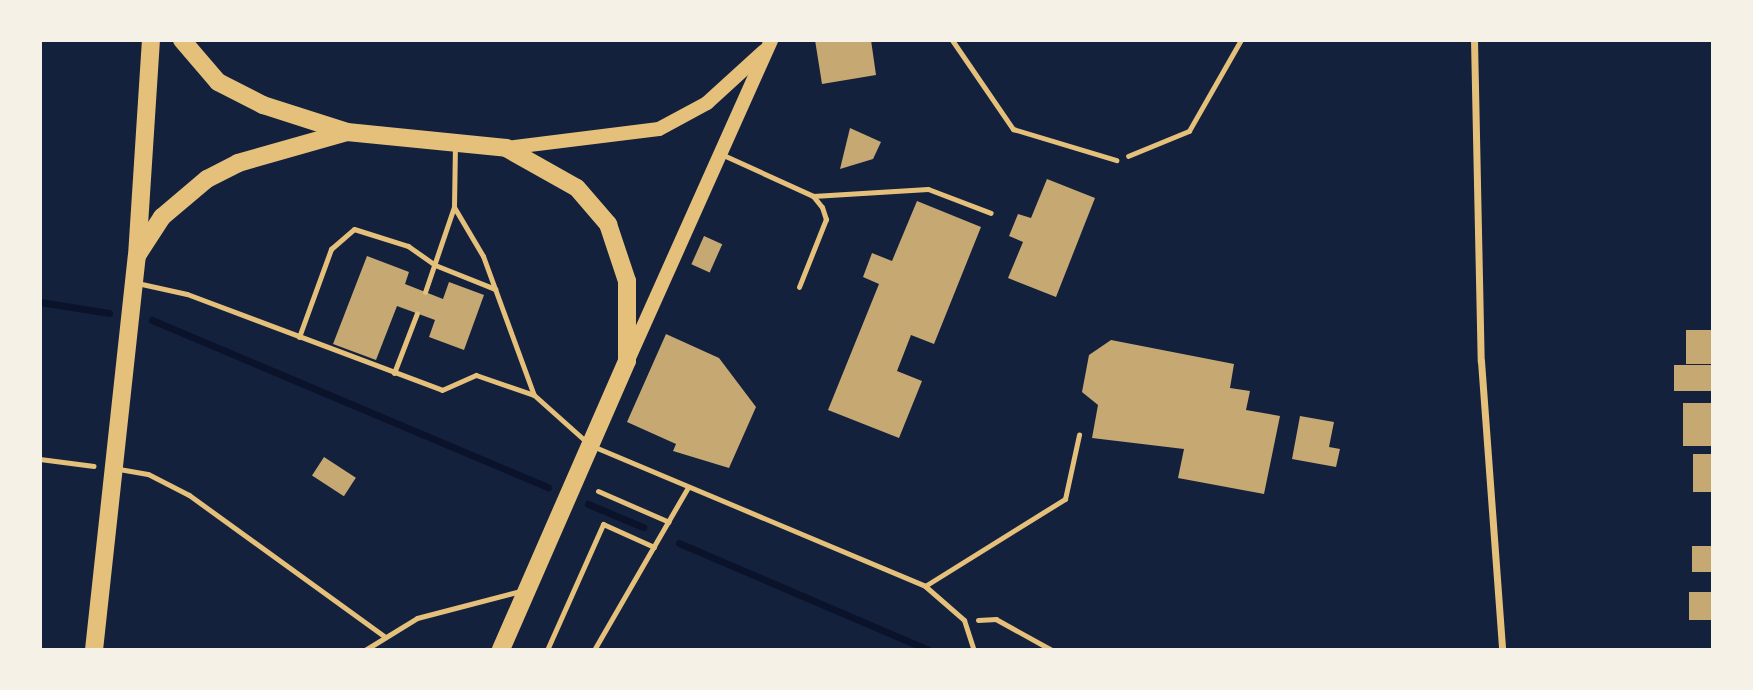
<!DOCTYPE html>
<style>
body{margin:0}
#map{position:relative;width:1753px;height:690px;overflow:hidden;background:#14213d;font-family:Merriweather,serif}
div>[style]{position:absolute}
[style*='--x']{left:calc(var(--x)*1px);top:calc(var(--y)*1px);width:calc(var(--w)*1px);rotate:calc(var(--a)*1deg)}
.stream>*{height:7px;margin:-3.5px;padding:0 3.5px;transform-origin:3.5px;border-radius:3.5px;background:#0b132b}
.building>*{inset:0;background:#c6a872;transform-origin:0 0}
.path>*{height:4.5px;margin:-2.25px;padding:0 2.25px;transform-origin:2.25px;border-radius:2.25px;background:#e5c07b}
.service>*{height:5px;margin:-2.5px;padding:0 2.5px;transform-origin:2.5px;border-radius:2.5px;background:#e5c07b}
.minor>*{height:7px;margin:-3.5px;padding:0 3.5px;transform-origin:3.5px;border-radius:3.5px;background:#e5c07b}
.secondary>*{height:14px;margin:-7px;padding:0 7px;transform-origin:7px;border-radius:7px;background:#e5c07b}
.primary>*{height:18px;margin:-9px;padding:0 9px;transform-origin:9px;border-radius:9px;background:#e5c07b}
span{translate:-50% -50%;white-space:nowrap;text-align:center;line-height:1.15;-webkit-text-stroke:6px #f6f1e7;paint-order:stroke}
.frame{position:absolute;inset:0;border:42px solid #f6f1e7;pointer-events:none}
</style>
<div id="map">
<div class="stream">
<i style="--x:40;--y:302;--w:70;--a:9.1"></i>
<i style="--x:152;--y:320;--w:430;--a:22.9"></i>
<i style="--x:588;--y:504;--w:60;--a:22.7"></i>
<i style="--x:679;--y:543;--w:272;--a:23.2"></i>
</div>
<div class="building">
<i style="clip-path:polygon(815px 40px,871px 40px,876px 75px,822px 84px)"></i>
<i style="clip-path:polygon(850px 128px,881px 142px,873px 159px,840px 169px)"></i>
<i style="clip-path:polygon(1047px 179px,1095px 198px,1056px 297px,1008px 278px,1023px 242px,1009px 236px,1018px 214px,1031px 218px)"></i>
<i style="clip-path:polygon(917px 201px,981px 227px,934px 344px,911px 335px,897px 371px,922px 381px,899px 438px,828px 410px,879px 284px,863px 277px,872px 253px,892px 261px)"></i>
<i style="left:704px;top:236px;width:20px;height:31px;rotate:24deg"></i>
<i style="clip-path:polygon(367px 256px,409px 272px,405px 284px,443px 299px,449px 282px,484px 295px,464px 350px,429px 337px,435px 320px,397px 306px,376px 360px,333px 344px)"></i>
<i style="left:1713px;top:330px;width:34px;height:27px;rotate:90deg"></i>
<i style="clip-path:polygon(666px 334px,719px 358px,756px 407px,729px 468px,673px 451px,676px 444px,627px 422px)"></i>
<i style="clip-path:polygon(1111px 340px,1234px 364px,1230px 388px,1250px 391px,1246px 410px,1280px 416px,1264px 494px,1178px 478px,1184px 449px,1092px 438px,1098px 405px,1082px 392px,1089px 355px)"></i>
<i style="left:1713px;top:365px;width:26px;height:39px;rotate:90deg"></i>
<i style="left:1713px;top:403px;width:43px;height:30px;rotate:90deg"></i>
<i style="clip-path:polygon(1300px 416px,1334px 422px,1329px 447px,1340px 449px,1336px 467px,1292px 459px)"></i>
<i style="left:1713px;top:454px;width:38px;height:20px;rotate:90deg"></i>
<i style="left:324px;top:457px;width:38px;height:22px;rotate:33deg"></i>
<i style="left:1692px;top:546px;width:21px;height:26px"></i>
<i style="left:1713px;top:592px;width:28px;height:24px;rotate:90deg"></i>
</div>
<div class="path">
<i style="--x:1128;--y:156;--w:66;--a:-22.3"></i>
<i style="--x:1189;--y:131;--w:105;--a:-60.3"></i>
<i style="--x:40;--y:459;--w:54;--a:7.4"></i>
<i style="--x:978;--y:620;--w:18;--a:-3"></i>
<i style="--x:996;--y:619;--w:64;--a:29"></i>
</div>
<div class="service">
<i style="--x:952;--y:40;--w:108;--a:55.6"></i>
<i style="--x:1013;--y:129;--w:108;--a:16.8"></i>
<i style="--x:721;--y:154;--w:101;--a:24.5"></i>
<i style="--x:813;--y:196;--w:14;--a:51"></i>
<i style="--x:822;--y:207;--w:13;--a:72"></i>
<i style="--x:826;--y:219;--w:73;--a:111.7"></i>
<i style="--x:813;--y:196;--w:115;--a:-3.5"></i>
<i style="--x:928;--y:189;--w:67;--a:20.9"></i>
<i style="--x:454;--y:207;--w:57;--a:59.4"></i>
<i style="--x:483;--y:256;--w:148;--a:69.9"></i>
<i style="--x:137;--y:283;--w:51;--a:12.4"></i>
<i style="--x:187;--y:294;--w:272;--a:20.6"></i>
<i style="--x:442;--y:390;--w:37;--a:-24"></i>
<i style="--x:476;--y:375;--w:61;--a:19"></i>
<i style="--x:534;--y:395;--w:75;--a:41.8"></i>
<i style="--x:590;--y:445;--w:363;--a:22.8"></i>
<i style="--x:925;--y:586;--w:52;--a:41.1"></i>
<i style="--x:964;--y:620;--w:32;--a:72"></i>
<i style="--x:425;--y:292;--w:90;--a:-71.2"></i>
<i style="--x:454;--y:207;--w:62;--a:-89.1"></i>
<i style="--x:299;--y:337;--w:94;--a:-70"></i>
<i style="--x:331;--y:249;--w:30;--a:-41"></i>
<i style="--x:354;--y:229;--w:57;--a:17.5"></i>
<i style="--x:408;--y:246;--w:33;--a:35"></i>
<i style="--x:435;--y:265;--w:65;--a:21.8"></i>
<i style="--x:394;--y:373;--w:64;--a:-69"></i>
<i style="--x:119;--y:469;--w:29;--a:10"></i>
<i style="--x:148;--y:474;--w:46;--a:27.1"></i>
<i style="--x:189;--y:495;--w:241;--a:35.9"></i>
<i style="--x:598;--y:491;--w:77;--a:23.6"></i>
<i style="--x:925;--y:586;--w:165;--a:-31.9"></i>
<i style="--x:1065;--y:499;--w:66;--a:-77.7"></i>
<i style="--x:365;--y:650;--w:61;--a:-31.6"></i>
<i style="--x:417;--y:618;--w:107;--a:-14.6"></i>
<i style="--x:547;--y:650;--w:138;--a:-66"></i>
<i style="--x:603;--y:524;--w:56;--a:24.3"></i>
<i style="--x:594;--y:650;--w:188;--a:-60"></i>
</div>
<div class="minor">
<i style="--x:1474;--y:40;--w:321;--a:88.8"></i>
<i style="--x:1481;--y:361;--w:290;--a:85.8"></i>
</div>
<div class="secondary">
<i style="--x:506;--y:148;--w:154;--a:-7.1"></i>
<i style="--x:659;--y:129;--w:55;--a:-28.4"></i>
<i style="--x:707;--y:103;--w:77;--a:-42.4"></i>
<i style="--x:629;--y:358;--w:348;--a:-65.9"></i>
</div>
<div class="primary">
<i style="--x:182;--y:40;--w:55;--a:49.4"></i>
<i style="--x:218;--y:82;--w:51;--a:27.1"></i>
<i style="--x:263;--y:105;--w:88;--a:17.8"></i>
<i style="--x:347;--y:132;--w:160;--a:5.7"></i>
<i style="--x:506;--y:148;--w:81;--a:29.4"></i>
<i style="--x:577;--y:188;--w:48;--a:49.3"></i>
<i style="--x:608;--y:224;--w:60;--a:71.6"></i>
<i style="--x:627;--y:281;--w:80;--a:90"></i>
<i style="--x:627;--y:361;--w:315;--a:113.6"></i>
<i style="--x:138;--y:254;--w:44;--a:-57"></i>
<i style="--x:162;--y:217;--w:59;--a:-40.2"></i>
<i style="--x:207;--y:179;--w:35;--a:-27"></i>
<i style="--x:238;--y:163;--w:113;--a:-15.9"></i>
<i style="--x:94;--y:650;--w:396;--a:-83.8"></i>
<i style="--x:137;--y:256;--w:216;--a:-86.3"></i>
</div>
<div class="frame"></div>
</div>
